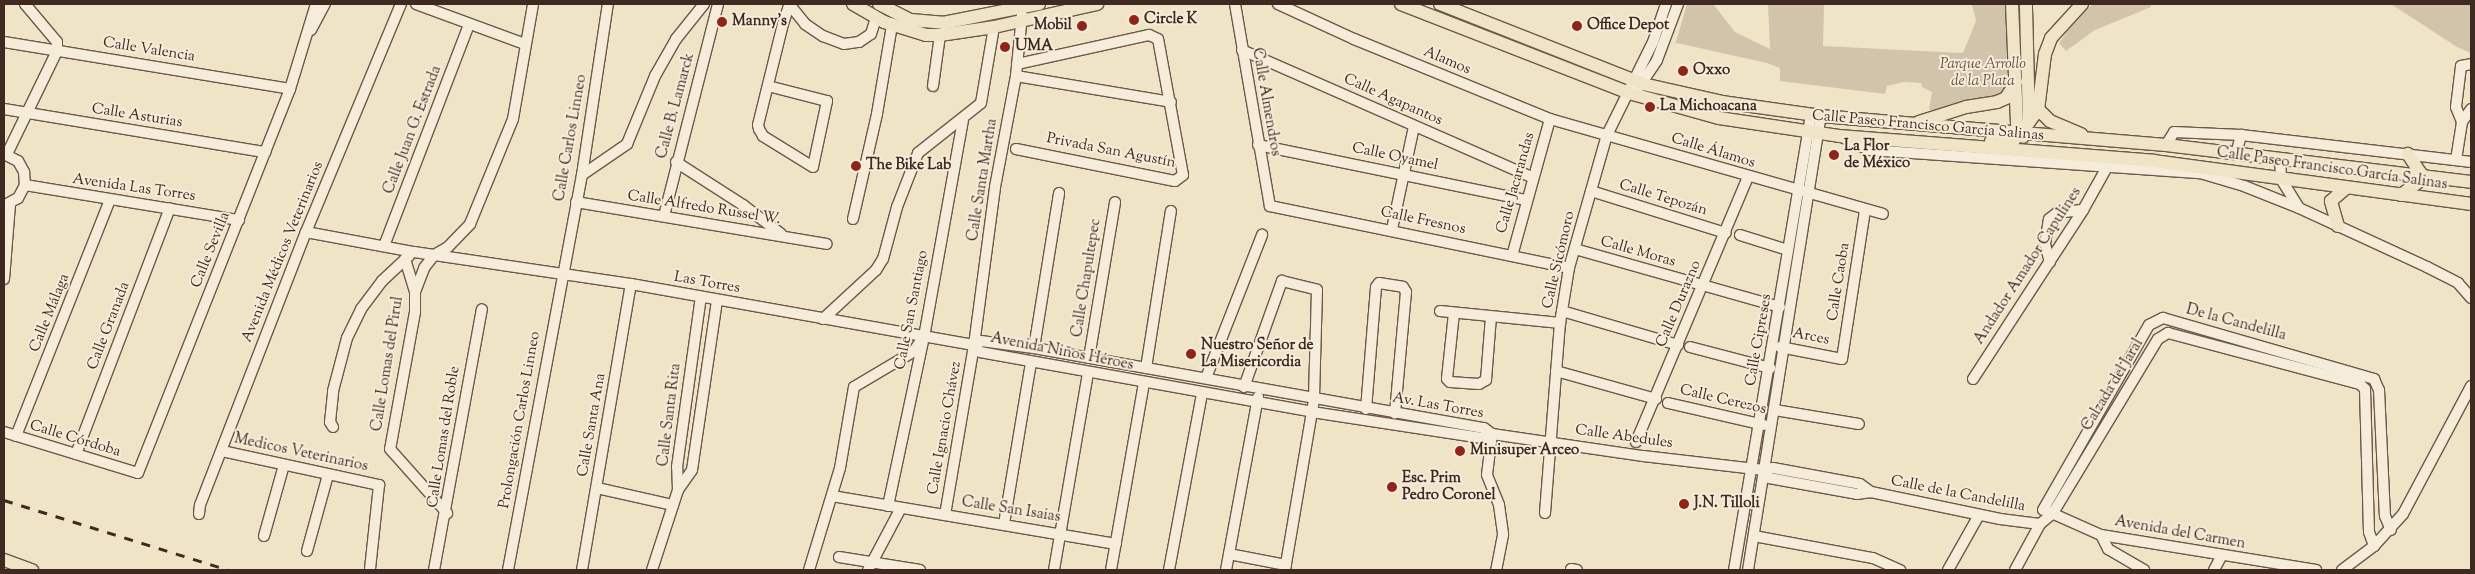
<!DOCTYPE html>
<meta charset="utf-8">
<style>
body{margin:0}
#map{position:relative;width:2475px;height:574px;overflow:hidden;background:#f0e4c6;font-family:"Sorts Mill Goudy",serif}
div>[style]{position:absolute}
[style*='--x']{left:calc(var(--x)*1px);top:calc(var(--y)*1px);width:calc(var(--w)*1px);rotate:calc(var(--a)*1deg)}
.green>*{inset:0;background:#d2c4aa}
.roads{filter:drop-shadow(1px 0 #6b584a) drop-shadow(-1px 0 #6b584a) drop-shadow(0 1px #6b584a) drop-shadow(0 -1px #6b584a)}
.minor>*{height:10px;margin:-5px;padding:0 5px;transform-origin:5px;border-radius:5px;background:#f5edda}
.major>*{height:12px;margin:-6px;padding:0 6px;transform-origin:6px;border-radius:6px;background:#f0e4c6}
.rail>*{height:3px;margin-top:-1.5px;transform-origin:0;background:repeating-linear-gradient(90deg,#3f2920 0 9px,transparent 0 18px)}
.dots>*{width:14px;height:14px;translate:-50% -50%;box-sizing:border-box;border:2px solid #f5edda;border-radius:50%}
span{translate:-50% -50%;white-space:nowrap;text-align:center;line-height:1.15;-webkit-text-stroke:4px #f5edda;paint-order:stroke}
.poi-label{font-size:15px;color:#3f2920;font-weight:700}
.left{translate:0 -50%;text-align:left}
.right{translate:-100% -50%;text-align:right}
.street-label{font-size:15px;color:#3f2920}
.park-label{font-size:15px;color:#645042;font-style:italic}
.frame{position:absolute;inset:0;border:5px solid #3f2920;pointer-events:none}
</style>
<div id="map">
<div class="green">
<i style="clip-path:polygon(1687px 4px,1713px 4px,1735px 32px,1770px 49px,1768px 4px,1824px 4px,1823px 46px,1963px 53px,1976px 21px,1972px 4px,2007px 4px,2011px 81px,2006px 92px,1996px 99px,1935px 112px,1929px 109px,1932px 92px,1922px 87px,1921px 83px,1904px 82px,1887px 86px,1885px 94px,1780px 81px,1780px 68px,1767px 63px,1672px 42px,1676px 42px)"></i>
<i style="clip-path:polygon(2093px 4px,2151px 4px,2151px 7px,2095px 30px,2066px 51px,2059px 43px,2077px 18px)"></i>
<i style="clip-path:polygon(2391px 4px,2471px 4px,2471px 53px,2457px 47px)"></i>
</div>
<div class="roads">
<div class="minor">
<i style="--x:416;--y:4;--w:116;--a:20.2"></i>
<i style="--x:789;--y:4;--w:26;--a:51"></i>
<i style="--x:805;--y:24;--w:22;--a:34"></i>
<i style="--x:823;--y:36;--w:22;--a:21"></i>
<i style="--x:844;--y:44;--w:15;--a:-8"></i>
<i style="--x:859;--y:42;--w:14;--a:-34"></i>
<i style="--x:871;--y:34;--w:17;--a:-73"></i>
<i style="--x:1235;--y:4;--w:205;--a:80.2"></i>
<i style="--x:1270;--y:206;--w:305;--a:11.7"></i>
<i style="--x:1278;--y:4;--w:84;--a:24.7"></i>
<i style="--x:1354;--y:39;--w:212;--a:22.2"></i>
<i style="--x:1550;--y:119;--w:346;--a:15.9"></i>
<i style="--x:311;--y:30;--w:30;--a:-62"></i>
<i style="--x:4;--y:42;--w:290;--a:9.3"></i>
<i style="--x:1242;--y:50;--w:317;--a:23.7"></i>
<i style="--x:1016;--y:76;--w:157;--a:9.5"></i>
<i style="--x:768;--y:86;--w:61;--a:14.3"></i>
<i style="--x:827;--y:101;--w:67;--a:102"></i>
<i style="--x:813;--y:167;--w:59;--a:-148.2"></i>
<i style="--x:763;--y:136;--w:8;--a:-120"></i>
<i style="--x:759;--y:129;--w:4;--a:-104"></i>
<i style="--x:758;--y:125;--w:104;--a:-76.1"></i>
<i style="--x:783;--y:24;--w:20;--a:-72"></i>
<i style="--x:933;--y:86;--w:51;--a:-82.2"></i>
<i style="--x:1639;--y:87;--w:32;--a:-56"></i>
<i style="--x:1657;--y:60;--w:60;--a:-69.4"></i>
<i style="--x:4;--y:109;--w:265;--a:9.4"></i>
<i style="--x:2462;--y:122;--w:16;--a:-112"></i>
<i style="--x:2456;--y:107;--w:41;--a:-83"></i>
<i style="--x:2461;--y:66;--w:10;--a:-11"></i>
<i style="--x:1840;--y:136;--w:32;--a:26"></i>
<i style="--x:1869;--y:150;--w:332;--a:4"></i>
<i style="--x:2200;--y:173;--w:46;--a:16.5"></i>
<i style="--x:2244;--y:186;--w:59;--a:21.8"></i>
<i style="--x:2299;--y:208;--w:141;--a:24.7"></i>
<i style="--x:2427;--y:267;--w:35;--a:27"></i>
<i style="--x:2458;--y:283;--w:20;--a:49"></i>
<i style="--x:1258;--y:145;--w:274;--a:11.6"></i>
<i style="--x:2166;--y:145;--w:15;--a:-58"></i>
<i style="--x:2174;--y:132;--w:67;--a:2.6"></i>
<i style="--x:1016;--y:149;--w:162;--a:11.4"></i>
<i style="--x:1175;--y:181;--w:10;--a:-37"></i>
<i style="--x:1183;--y:175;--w:138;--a:-100.4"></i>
<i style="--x:1158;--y:39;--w:10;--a:-156"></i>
<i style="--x:1149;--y:35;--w:135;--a:167.6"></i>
<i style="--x:4;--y:154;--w:16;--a:27"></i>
<i style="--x:18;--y:161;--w:13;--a:61"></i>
<i style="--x:24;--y:172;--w:13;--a:86"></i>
<i style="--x:25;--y:185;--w:15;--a:118"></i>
<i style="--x:18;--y:198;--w:15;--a:152"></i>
<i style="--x:7;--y:154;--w:114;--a:-64.1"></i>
<i style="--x:57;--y:51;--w:9;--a:-90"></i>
<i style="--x:57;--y:42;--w:50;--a:-130.1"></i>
<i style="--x:2236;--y:154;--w:20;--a:-75"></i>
<i style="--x:2241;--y:135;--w:232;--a:6.7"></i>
<i style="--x:2280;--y:158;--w:21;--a:87"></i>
<i style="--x:2281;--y:179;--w:34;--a:58"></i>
<i style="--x:2456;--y:160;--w:38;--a:-81"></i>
<i style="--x:2462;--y:122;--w:16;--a:-55"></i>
<i style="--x:676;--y:162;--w:80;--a:32.7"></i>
<i style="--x:743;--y:205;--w:48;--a:37.3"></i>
<i style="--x:582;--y:175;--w:55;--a:-34.6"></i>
<i style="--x:627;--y:144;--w:74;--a:-67.6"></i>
<i style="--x:655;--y:76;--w:43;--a:-60.4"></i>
<i style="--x:676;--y:39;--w:45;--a:-51.3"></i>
<i style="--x:25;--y:185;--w:217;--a:9.3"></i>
<i style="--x:1591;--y:191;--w:141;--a:17.3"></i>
<i style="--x:576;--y:202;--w:254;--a:9.5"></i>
<i style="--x:664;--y:216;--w:219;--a:-75.7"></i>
<i style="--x:853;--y:219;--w:108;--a:-77.1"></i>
<i style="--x:877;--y:114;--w:90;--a:-80.4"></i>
<i style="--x:1392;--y:229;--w:105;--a:-77.9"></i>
<i style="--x:306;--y:232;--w:110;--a:10.5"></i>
<i style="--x:414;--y:252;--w:219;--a:8.4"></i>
<i style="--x:631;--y:284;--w:348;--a:10.1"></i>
<i style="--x:1740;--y:235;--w:50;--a:17.4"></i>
<i style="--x:384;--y:246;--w:237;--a:-69"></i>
<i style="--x:1575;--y:249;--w:213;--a:15.8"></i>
<i style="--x:1512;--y:256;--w:142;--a:-74.5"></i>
<i style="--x:405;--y:259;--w:34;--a:73"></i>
<i style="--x:415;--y:292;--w:20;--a:90"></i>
<i style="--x:415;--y:312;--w:139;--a:100.3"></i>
<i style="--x:390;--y:449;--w:86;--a:48.3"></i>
<i style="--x:2050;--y:262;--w:19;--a:-106"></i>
<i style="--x:2045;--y:244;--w:25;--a:-81"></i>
<i style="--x:2049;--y:219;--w:10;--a:-37"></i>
<i style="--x:2057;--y:213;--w:26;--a:-7"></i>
<i style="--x:4;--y:279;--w:75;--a:-85.4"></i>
<i style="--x:415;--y:292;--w:26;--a:-69"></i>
<i style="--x:424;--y:268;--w:16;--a:-52"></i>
<i style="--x:434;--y:255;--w:16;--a:-30"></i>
<i style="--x:448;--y:247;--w:32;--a:-46"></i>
<i style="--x:470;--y:224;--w:113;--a:-67.7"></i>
<i style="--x:513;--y:119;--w:117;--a:-80.1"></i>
<i style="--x:1440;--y:311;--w:121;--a:5.7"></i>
<i style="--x:1562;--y:311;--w:121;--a:16.3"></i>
<i style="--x:1454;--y:313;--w:66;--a:96.1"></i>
<i style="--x:1447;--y:379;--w:4;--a:45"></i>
<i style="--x:1450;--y:382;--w:29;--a:4"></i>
<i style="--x:1479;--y:384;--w:8;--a:-30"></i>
<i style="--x:1486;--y:380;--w:63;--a:-85.5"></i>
<i style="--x:823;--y:319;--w:72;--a:-42.8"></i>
<i style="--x:876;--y:270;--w:13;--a:-58"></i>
<i style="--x:883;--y:259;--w:54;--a:-74.9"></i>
<i style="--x:897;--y:207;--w:58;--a:-68.7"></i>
<i style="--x:918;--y:153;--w:80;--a:-38.4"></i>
<i style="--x:981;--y:103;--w:77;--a:-80.3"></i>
<i style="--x:974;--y:345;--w:9;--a:49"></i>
<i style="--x:980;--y:352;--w:337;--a:10.2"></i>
<i style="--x:1312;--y:412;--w:172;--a:8.7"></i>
<i style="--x:1482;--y:438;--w:11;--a:-22"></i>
<i style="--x:1492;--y:434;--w:153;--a:8.3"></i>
<i style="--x:1643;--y:456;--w:122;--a:6.6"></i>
<i style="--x:1764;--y:470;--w:9;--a:-13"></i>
<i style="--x:1773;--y:468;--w:88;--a:10.4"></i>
<i style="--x:1860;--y:484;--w:14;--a:36"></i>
<i style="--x:974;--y:345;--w:8;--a:-30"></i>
<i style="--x:981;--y:341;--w:53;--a:7.5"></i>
<i style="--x:1034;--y:348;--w:457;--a:10.1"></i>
<i style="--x:1484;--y:428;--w:10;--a:37"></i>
<i style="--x:1690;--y:347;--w:83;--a:14.7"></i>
<i style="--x:1780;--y:347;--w:63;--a:11"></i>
<i style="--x:1842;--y:359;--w:150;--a:-81.2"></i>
<i style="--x:1034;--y:348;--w:157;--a:-80.8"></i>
<i style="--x:1089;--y:358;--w:158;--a:-80.5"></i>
<i style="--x:1146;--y:368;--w:159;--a:-81"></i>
<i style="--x:1556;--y:371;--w:104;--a:15.6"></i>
<i style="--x:1206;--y:378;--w:154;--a:-68.6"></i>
<i style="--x:1973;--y:379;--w:202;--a:-56.9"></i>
<i style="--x:2083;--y:210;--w:49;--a:-60.8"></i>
<i style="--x:1244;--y:387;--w:113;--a:-70.3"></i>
<i style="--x:1282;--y:281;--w:36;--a:14"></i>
<i style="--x:1317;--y:290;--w:110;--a:91.6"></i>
<i style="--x:1314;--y:400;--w:172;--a:99.7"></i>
<i style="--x:1668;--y:403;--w:98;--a:12.9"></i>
<i style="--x:1366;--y:409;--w:122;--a:-85.3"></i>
<i style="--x:1376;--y:287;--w:5;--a:-53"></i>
<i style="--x:1379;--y:283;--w:24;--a:9"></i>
<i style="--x:1403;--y:287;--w:6;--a:59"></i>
<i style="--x:1406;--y:292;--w:122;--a:95.2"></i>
<i style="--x:1775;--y:410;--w:85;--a:9.5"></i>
<i style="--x:333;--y:427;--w:6;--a:-121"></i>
<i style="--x:330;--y:422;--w:31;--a:-84"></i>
<i style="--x:333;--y:391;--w:55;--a:-75.2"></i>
<i style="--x:347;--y:338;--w:32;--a:-64"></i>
<i style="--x:361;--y:309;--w:35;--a:-53"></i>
<i style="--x:382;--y:281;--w:37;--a:-43"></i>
<i style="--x:4;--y:432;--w:140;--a:17"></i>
<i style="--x:138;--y:473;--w:413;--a:-68.4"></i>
<i style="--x:290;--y:89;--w:89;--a:-73"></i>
<i style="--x:1492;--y:434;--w:41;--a:97"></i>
<i style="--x:1487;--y:475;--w:32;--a:68"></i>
<i style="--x:1499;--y:505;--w:30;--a:82"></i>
<i style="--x:1503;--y:535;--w:36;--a:101"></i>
<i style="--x:16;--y:436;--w:254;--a:-68.3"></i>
<i style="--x:1636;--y:442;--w:288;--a:-67.1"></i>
<i style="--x:222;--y:451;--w:161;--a:12.2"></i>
<i style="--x:379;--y:485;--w:84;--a:96.1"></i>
<i style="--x:76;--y:454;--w:263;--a:-69.1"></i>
<i style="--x:1764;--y:470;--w:9;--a:58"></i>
<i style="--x:1769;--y:478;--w:89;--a:10.3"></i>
<i style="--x:1857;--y:494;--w:14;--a:-8"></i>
<i style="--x:1871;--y:492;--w:132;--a:11.8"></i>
<i style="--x:2000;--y:519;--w:40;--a:7.1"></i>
<i style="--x:597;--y:488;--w:78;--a:12.6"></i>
<i style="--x:678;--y:490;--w:23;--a:-92"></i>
<i style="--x:677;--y:467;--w:172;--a:-82"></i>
<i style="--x:832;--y:496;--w:288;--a:9.6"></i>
<i style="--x:888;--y:506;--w:173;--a:-78"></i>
<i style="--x:924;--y:337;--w:220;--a:-79.8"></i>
<i style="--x:2043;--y:510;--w:213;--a:-60.2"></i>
<i style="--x:2149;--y:325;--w:16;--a:-27"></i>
<i style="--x:2163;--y:318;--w:220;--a:16.1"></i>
<i style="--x:2374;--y:379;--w:12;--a:66"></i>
<i style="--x:2379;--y:390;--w:126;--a:87.3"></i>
<i style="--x:2385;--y:516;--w:15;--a:67"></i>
<i style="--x:2047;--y:511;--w:59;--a:24"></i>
<i style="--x:2101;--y:535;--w:218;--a:9.2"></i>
<i style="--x:1545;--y:513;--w:191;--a:-85.5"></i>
<i style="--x:1560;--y:323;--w:56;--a:-80.7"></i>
<i style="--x:1569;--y:268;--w:138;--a:-74.1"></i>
<i style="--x:1607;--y:135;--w:104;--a:-63.7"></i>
<i style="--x:1653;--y:42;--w:40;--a:-71.1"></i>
<i style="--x:199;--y:514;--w:9;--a:-84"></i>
<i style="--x:200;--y:505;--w:293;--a:-68.8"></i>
<i style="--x:306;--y:232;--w:247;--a:-67.4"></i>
<i style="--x:945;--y:515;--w:172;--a:-80.3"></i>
<i style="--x:974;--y:345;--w:159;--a:-82.4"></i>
<i style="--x:995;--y:187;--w:113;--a:-79.3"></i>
<i style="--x:1016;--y:76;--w:61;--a:-84.4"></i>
<i style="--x:1004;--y:524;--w:164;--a:-80.5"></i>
<i style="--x:2101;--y:535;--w:16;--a:63"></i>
<i style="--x:2108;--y:549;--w:42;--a:30.3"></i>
<i style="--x:264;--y:536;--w:74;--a:-74.3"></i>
<i style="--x:1754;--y:536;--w:121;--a:10.5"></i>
<i style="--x:1873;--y:558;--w:30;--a:24"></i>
<i style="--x:307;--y:551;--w:79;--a:-74.6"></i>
<i style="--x:1229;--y:554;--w:58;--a:10.9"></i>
<i style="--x:839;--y:557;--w:82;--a:9.1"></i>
<i style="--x:1571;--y:569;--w:6;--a:9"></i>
<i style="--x:434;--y:570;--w:265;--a:-79.6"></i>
<i style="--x:508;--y:570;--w:402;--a:-79.4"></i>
<i style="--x:582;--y:175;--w:173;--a:-81.4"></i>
<i style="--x:582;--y:570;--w:290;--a:-80.3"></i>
<i style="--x:652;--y:570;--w:84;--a:-72"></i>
<i style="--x:678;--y:490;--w:24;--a:-55"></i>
<i style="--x:692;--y:470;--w:172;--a:-81.6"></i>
<i style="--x:809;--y:570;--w:107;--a:-73.1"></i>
<i style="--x:840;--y:468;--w:82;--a:-80.2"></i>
<i style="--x:854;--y:387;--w:69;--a:-30.7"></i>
<i style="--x:913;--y:352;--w:12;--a:-55"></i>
<i style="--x:868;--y:570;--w:70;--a:-62"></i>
<i style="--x:1054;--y:570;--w:200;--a:-80.2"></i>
<i style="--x:1111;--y:570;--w:190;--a:-80"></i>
<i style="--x:1169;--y:570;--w:180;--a:-79.4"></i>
<i style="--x:1226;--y:570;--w:176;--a:-79.5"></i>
<i style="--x:1734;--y:570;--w:462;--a:-80.4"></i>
<i style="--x:1748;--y:570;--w:460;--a:-80.9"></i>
<i style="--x:1948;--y:570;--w:63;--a:-60.6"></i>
<i style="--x:2015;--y:570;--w:52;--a:-61.5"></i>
<i style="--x:2040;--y:524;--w:17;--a:-40"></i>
<i style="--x:2053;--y:513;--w:203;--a:-58.9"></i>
<i style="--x:2158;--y:339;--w:12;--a:-31"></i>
<i style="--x:2168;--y:333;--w:199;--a:14.9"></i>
<i style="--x:2360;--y:384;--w:7;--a:45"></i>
<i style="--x:2365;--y:389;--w:143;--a:88.4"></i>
<i style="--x:2369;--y:532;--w:15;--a:70"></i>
<i style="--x:2214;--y:570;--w:17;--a:-62"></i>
<i style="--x:2342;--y:570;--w:40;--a:-37"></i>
<i style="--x:2374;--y:546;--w:43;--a:-47.8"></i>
<i style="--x:2403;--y:514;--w:145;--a:-62"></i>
</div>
<div class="major">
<i style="--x:853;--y:4;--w:36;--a:30"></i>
<i style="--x:884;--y:22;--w:44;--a:17.2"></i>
<i style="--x:926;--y:35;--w:14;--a:0"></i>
<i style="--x:940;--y:35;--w:55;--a:-8.4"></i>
<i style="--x:994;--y:27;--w:106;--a:-12.6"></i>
<i style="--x:879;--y:4;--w:36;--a:27"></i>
<i style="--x:911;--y:20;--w:32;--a:5"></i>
<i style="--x:943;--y:23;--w:98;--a:-11.2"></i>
<i style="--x:1401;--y:4;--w:245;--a:21.3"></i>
<i style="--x:1629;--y:93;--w:93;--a:15.5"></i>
<i style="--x:1719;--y:118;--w:121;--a:8.5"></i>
<i style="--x:1839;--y:136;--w:316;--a:4.5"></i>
<i style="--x:2154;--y:161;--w:320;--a:7.7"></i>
<i style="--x:1440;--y:4;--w:218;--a:21.5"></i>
<i style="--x:1643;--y:84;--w:81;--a:12.8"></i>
<i style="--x:1722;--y:102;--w:100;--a:8"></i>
<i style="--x:1821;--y:116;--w:346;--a:4.8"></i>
<i style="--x:2166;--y:145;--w:307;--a:6.9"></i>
<i style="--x:2012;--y:4;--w:120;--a:87.6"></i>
<i style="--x:2017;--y:124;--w:14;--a:65"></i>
<i style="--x:2033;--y:104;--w:24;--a:45"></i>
<i style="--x:2050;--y:121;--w:34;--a:23"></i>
<i style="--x:1919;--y:122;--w:49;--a:-17.7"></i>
<i style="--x:1966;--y:107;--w:31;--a:-9"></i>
<i style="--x:1997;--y:102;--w:10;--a:-24"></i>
<i style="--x:2006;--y:98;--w:19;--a:-58"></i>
<i style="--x:2029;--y:122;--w:15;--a:-53"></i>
<i style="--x:2038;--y:110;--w:56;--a:-82.9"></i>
<i style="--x:2045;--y:54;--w:17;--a:-69"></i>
<i style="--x:2051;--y:38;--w:46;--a:-47.6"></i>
<i style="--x:1991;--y:141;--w:23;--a:-2"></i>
<i style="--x:2014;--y:140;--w:23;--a:-50"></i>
<i style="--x:2029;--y:122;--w:118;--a:-91.5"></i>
<i style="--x:2401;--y:195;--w:21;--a:-37"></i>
<i style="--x:2418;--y:182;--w:9;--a:-69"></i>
<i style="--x:2421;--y:174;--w:24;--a:-123"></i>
<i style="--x:2338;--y:226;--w:26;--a:-106"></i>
<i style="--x:2331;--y:201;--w:20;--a:-41"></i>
<i style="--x:4;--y:560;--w:30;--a:20"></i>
</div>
</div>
<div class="rail">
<i style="--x:4;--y:500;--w:236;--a:17.3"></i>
</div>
<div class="dots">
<i style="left:1134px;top:20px;background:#8f2418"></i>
<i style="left:722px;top:22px;background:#8f2418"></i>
<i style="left:1082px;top:26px;background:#8f2418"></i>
<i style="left:1577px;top:26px;background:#8f2418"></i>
<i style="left:1005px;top:47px;background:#8f2418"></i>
<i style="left:1683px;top:71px;background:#8f2418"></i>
<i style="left:1650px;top:107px;background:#8f2418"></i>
<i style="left:1834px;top:155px;background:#8f2418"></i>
<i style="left:856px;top:166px;background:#8f2418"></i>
<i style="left:1191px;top:354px;background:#8f2418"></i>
<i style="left:1460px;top:451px;background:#8f2418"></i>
<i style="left:1392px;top:487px;background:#8f2418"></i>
<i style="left:1684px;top:504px;background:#8f2418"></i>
</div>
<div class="poi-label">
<span class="left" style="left:1144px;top:20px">Circle K</span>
<span class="left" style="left:732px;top:22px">Manny's</span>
<span class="right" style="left:1072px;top:26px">Mobil</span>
<span class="left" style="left:1587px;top:26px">Office Depot</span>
<span class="left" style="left:1015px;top:47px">UMA</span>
<span class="left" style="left:1693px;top:71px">Oxxo</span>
<span class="left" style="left:1660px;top:107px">La Michoacana</span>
<span class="left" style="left:1844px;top:155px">La Flor<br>de México</span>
<span class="left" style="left:866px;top:166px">The Bike Lab</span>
<span class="left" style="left:1201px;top:354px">Nuestro Señor de<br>La Misericordia</span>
<span class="left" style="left:1470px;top:451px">Minisuper Arceo</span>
<span class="left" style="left:1402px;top:487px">Esc. Prim<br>Pedro Coronel</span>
<span class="left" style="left:1694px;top:504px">J.N. Tilloli</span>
</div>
<div class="street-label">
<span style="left:149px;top:50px;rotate:9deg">Calle Valencia</span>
<span style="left:1447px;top:61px;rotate:23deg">Alamos</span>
<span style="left:1393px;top:100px;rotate:24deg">Calle Agapantos</span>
<span style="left:1266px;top:102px;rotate:80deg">Calle Almendros</span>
<span style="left:676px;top:106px;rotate:-75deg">Calle B. Lamarck</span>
<span style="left:137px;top:116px;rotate:9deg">Calle Asturias</span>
<span style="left:1928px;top:126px;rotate:5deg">Calle Paseo Francisco García Salinas</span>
<span style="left:413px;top:130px;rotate:-69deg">Calle Juan G. Estrada</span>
<span style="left:571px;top:138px;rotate:-80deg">Calle Carlos Linneo</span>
<span style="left:1111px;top:151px;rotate:11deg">Privada San Agustín</span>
<span style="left:1713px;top:151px;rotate:17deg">Calle Álamos</span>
<span style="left:1395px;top:157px;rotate:12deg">Calle Oyamel</span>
<span style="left:2332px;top:169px;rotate:8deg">Calle Paseo Francisco García Salinas</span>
<span style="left:983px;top:180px;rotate:-81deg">Calle Santa Martha</span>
<span style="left:1516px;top:183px;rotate:-74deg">Calle Jacarandas</span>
<span style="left:134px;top:188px;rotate:8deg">Avenida Las Torres</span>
<span style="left:1663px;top:198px;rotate:17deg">Calle Tepozán</span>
<span style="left:704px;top:208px;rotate:9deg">Calle Alfredo Russel W.</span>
<span style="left:1423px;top:221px;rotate:12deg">Calle Fresnos</span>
<span style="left:211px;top:250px;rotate:-68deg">Calle Sevilla</span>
<span style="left:283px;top:252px;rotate:-68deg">Avenida Médicos Veterinarios</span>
<span style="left:1638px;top:252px;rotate:16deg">Calle Moras</span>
<span style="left:1559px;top:260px;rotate:-77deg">Calle Sicómoro</span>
<span style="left:2028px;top:266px;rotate:-57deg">Andador Amador Capulines</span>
<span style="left:1087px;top:278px;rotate:-81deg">Calle Chapultepec</span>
<span style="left:1839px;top:282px;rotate:-81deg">Calle Caoba</span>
<span style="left:707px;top:283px;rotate:10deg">Las Torres</span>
<span style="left:1679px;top:304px;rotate:-67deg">Calle Durazno</span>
<span style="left:912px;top:310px;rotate:-79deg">Calle San Santiago</span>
<span style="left:50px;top:313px;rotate:-68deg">Calle Málaga</span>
<span style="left:2236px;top:323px;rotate:15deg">De la Candelilla</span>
<span style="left:109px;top:326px;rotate:-69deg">Calle Granada</span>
<span style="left:1811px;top:337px;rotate:11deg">Arces</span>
<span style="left:1759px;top:340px;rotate:-80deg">Calle Cipreses</span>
<span style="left:1062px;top:352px;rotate:11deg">Avenida Niños Héroes</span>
<span style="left:388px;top:364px;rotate:-81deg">Calle Lomas del Pirul</span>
<span style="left:2113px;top:385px;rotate:-59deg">Calzada del Jaral</span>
<span style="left:1723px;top:400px;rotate:13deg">Calle Cerezos</span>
<span style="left:1438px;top:406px;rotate:10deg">Av. Las Torres</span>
<span style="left:670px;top:415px;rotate:-83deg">Calle Santa Rita</span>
<span style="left:520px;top:420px;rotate:-80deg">Prolongación Carlos Linneo</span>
<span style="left:592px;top:425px;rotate:-80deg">Calle Santa Ana</span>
<span style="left:945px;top:428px;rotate:-80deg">Calle Ignacio Chávez</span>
<span style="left:444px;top:437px;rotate:-81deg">Calle Lomas del Roble</span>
<span style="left:1624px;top:437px;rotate:8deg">Calle Abedules</span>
<span style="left:75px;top:439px;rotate:17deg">Calle Córdoba</span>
<span style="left:301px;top:453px;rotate:12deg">Medicos Veterinarios</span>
<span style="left:1958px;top:494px;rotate:11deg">Calle de la Candelilla</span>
<span style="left:1011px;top:510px;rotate:9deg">Calle San Isaias</span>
<span style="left:2180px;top:533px;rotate:10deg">Avenida del Carmen</span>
</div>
<div class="park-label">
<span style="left:1983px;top:73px">Parque Arrollo<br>de la Plata</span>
</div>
<div class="frame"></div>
</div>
